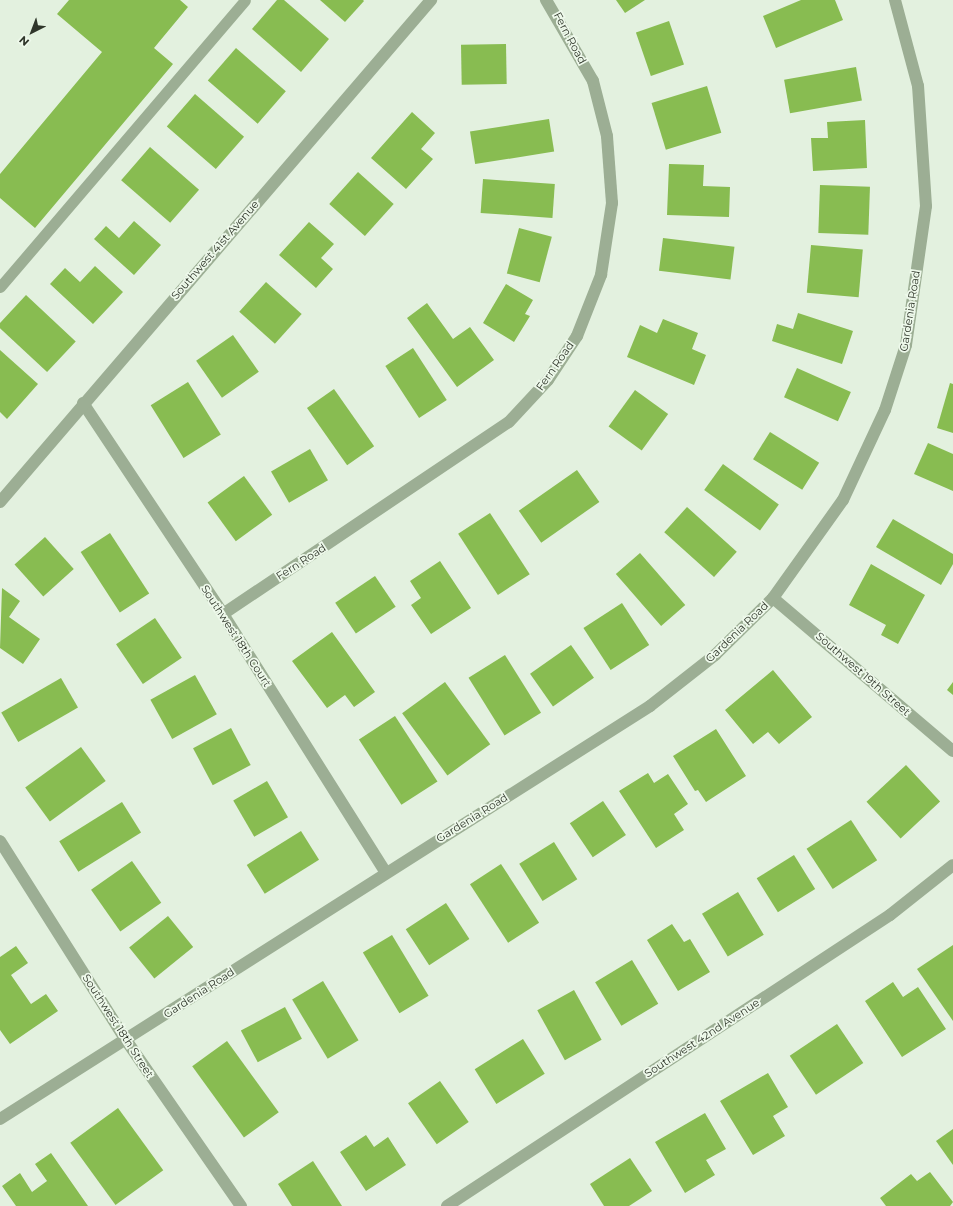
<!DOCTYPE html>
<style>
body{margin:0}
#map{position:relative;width:953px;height:1206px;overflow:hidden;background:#e3f1df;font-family:Montserrat,sans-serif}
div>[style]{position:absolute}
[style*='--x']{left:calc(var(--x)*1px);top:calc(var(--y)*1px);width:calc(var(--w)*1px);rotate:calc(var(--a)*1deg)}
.building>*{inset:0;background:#88bc51;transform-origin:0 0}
.lane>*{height:11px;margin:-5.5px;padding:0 5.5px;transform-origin:5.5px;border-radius:5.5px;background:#9cae94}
.street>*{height:12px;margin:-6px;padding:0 6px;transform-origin:6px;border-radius:6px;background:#9cae94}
span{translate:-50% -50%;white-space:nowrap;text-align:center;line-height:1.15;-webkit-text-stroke:3.5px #eef9eb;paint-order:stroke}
.street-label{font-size:11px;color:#2f362a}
.north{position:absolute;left:12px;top:12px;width:40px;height:40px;-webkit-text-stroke:3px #eef9eb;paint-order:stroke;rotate:222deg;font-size:11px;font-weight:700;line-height:16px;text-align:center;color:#2f362a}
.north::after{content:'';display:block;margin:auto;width:14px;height:18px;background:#2f362a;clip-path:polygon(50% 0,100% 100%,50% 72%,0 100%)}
</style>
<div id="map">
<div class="building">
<i style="clip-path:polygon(69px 0,180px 0,188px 7px,154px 48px,173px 64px,35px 228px,0 198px,0 174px,102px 52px,57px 14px)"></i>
<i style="clip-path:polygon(277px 0,284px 0,329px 39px,301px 72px,252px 29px)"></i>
<i style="clip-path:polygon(320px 0,363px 0,364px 1px,345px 22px)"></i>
<i style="clip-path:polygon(616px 0,645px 0,625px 13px)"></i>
<i style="clip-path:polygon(801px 0,835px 0,843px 20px,776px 48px,763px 16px)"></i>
<i style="left:669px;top:21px;width:46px;height:35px;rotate:71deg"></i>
<i style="left:506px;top:44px;width:40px;height:45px;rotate:89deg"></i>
<i style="left:236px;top:48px;width:66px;height:43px;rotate:41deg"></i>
<i style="left:856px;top:67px;width:34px;height:73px;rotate:80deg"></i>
<i style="left:707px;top:86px;width:49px;height:58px;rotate:73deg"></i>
<i style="left:195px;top:94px;width:65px;height:43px;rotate:41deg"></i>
<i style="clip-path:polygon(412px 112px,435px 133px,421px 149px,433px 159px,406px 189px,371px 158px)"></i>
<i style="left:549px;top:119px;width:33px;height:80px;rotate:81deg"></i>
<i style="clip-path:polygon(865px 120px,867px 168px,813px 171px,811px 138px,828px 138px,827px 122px)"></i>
<i style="left:150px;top:147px;width:65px;height:44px;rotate:41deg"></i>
<i style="clip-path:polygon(669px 164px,704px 165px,703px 186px,730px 187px,729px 217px,667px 215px)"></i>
<i style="left:358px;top:172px;width:48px;height:43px;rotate:42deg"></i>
<i style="left:483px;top:179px;width:72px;height:34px;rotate:4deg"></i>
<i style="left:820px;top:185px;width:50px;height:48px;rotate:2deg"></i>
<i style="clip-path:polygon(134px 221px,161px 245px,134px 275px,94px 239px,106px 226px,119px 238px)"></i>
<i style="clip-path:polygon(309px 222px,334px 244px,321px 258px,333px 269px,316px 288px,279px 255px)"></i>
<i style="left:519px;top:228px;width:34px;height:47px;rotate:15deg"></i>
<i style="left:663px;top:238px;width:72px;height:33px;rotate:7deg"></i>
<i style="left:811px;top:245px;width:52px;height:48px;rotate:5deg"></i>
<i style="clip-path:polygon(95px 266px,123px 292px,93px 324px,50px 284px,65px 268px,80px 282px)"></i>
<i style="left:266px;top:282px;width:48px;height:40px;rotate:42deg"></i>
<i style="clip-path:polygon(506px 284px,533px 300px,525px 314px,530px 316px,514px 342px,483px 323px)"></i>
<i style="left:26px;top:295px;width:68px;height:42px;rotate:43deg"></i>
<i style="clip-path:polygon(427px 303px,453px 339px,470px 327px,494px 360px,457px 387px,407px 318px)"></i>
<i style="clip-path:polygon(798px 313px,853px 331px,842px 364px,772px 341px,777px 324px,793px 329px)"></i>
<i style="clip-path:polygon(663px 319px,698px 333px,692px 349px,706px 355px,694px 385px,627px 357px,640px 325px,657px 333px)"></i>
<i style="left:233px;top:335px;width:45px;height:45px;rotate:55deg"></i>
<i style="left:413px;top:348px;width:62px;height:33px;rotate:57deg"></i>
<i style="clip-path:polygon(0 350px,38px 384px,7px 419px,0 412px)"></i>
<i style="left:797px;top:368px;width:59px;height:32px;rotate:24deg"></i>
<i style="left:188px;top:382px;width:62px;height:44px;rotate:58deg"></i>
<i style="clip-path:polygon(950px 383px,953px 384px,953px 433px,937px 428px)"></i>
<i style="left:334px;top:389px;width:70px;height:33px;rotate:55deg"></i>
<i style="left:635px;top:390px;width:41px;height:45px;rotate:36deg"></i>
<i style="left:770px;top:432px;width:58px;height:32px;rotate:32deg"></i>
<i style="clip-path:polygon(928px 443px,953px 454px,953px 491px,914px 474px)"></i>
<i style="left:310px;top:449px;width:36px;height:45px;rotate:60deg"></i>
<i style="left:723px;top:464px;width:69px;height:32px;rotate:36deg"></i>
<i style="left:577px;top:470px;width:39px;height:71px;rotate:55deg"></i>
<i style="left:244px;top:476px;width:48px;height:45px;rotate:54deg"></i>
<i style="left:687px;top:507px;width:67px;height:34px;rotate:42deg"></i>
<i style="left:490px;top:513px;width:73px;height:38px;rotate:57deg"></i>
<i style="clip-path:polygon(893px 519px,953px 554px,953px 564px,941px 585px,876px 547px)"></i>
<i style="left:110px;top:533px;width:72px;height:35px;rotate:57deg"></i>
<i style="left:45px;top:537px;width:43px;height:41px;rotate:48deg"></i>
<i style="left:640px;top:553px;width:69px;height:32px;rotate:49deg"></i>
<i style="clip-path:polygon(440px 561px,471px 608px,431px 634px,411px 605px,421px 598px,410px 581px)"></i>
<i style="clip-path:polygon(871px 564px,925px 595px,898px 644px,881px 635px,886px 625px,849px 605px)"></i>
<i style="left:375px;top:576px;width:37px;height:48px;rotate:56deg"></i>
<i style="clip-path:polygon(2px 588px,20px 601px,9px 617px,40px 639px,23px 664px,0 648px)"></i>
<i style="left:622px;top:603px;width:50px;height:46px;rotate:57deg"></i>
<i style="left:155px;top:618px;width:48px;height:47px;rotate:56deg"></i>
<i style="clip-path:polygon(332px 632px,375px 692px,354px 707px,345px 695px,327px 708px,292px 661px)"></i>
<i style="left:571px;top:645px;width:40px;height:50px;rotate:55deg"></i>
<i style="left:505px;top:655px;width:68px;height:43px;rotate:58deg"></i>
<i style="clip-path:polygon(773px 670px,812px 717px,779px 744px,768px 732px,753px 744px,725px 710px)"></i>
<i style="left:195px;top:675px;width:45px;height:51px;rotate:61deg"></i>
<i style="left:61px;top:678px;width:34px;height:69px;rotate:60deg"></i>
<i style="left:445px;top:682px;width:77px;height:53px;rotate:54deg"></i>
<i style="clip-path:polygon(953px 682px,953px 695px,947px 690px)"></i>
<i style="left:395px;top:716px;width:78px;height:43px;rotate:57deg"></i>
<i style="left:231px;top:728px;width:42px;height:43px;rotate:62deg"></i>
<i style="clip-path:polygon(716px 729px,746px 776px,706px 802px,698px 790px,695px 791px,673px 756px)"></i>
<i style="left:81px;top:747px;width:42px;height:69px;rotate:54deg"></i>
<i style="left:906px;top:765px;width:50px;height:54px;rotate:47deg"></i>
<i style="clip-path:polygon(648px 773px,654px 783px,668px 774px,688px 804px,674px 814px,684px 830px,656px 848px,619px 791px)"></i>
<i style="left:267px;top:781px;width:42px;height:39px;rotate:60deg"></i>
<i style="left:603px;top:801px;width:41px;height:40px;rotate:56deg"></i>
<i style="left:122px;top:802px;width:36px;height:74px;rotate:58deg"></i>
<i style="left:851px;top:820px;width:48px;height:53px;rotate:57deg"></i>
<i style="left:301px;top:831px;width:34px;height:64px;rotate:58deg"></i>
<i style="left:554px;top:842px;width:44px;height:41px;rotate:58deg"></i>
<i style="left:794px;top:855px;width:40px;height:44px;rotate:58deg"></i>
<i style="left:132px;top:861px;width:51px;height:50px;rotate:55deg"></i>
<i style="left:501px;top:864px;width:70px;height:37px;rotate:57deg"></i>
<i style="left:738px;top:892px;width:50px;height:42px;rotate:59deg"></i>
<i style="left:446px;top:903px;width:43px;height:48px;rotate:57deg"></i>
<i style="left:168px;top:916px;width:40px;height:50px;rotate:51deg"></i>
<i style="clip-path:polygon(672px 924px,684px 942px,690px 939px,710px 972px,678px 991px,647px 940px)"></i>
<i style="left:392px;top:935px;width:71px;height:34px;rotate:59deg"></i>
<i style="clip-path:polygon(953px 945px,953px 1021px,917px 969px)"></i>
<i style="clip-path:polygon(16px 946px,28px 963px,11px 975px,31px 1004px,46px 994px,58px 1011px,10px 1044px,0 1030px,0 957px)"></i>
<i style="left:632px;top:960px;width:51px;height:43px;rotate:59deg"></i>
<i style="left:323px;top:981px;width:69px;height:36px;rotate:59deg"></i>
<i style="clip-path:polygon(893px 982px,903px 997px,918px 987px,946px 1029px,902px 1057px,865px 1001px)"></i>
<i style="left:574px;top:990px;width:57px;height:42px;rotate:61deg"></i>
<i style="left:285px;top:1007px;width:36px;height:50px;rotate:62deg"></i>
<i style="left:837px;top:1024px;width:47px;height:57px;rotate:56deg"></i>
<i style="left:523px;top:1039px;width:41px;height:57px;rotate:58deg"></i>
<i style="left:227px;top:1041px;width:88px;height:43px;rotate:54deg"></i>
<i style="clip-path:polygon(768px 1073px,788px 1107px,773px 1116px,785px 1136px,753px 1155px,720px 1101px)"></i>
<i style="left:440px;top:1081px;width:50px;height:39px;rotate:55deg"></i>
<i style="left:118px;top:1108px;width:77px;height:59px;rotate:54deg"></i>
<i style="clip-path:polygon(705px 1113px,726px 1149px,706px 1160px,715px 1175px,685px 1193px,655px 1142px)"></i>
<i style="clip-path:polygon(953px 1129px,953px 1165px,936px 1141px)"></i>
<i style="clip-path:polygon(366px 1135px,374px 1147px,388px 1137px,406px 1165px,366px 1191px,340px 1152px)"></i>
<i style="clip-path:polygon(51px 1153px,88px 1206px,16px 1206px,2px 1186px,20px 1173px,32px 1192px,47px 1181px,35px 1164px)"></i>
<i style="clip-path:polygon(630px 1158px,652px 1191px,629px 1206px,604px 1206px,590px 1184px)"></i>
<i style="clip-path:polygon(313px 1161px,342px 1206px,292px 1206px,278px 1184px)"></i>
<i style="clip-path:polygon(930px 1172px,953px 1202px,950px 1206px,886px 1206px,880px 1198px,911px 1174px,917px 1181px)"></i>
</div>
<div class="lane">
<i style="--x:0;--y:287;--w:377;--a:-49.5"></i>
</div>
<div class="street">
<i style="--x:83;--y:403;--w:253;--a:56.4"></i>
<i style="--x:223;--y:614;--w:306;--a:57.8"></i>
<i style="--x:0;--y:502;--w:662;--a:-49.35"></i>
<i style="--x:773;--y:598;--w:236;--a:40.4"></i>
<i style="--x:223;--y:614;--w:344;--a:-33.9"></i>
<i style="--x:509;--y:422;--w:57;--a:-47.1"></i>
<i style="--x:548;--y:380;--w:53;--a:-56.6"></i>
<i style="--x:577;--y:336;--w:66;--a:-68.5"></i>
<i style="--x:601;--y:275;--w:73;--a:-81.3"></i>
<i style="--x:612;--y:203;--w:67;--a:-94.3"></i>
<i style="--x:607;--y:136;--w:57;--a:-104.3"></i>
<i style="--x:593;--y:81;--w:94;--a:-120.1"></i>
<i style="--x:0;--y:841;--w:236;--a:57.7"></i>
<i style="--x:126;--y:1040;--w:202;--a:55.3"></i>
<i style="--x:0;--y:1119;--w:770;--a:-32.43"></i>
<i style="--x:650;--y:706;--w:83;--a:-38.1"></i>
<i style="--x:715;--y:655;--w:81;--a:-44.5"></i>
<i style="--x:773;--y:598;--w:120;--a:-54.5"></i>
<i style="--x:843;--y:500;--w:99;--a:-65"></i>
<i style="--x:885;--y:410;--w:68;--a:-72.1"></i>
<i style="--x:906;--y:345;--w:140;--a:-81.8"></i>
<i style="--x:926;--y:206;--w:120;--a:-93.8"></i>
<i style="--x:918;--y:86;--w:89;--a:-105"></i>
<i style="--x:447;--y:1206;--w:530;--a:-33.3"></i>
<i style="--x:890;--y:915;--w:80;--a:-38.4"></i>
</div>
<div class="street-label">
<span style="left:570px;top:38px;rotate:62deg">Fern Road</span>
<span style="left:215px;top:250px;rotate:-49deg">Southwest 41st Avenue</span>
<span style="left:910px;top:311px;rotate:-81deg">Gardenia Road</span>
<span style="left:555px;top:366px;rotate:-55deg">Fern Road</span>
<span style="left:301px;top:562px;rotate:-33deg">Fern Road</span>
<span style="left:737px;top:632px;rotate:-44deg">Gardenia Road</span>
<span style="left:236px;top:636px;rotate:57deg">Southwest 18th Court</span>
<span style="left:863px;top:674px;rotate:41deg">Southwest 19th Street</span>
<span style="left:472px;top:818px;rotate:-32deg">Gardenia Road</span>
<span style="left:199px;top:993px;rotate:-33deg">Gardenia Road</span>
<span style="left:118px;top:1026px;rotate:57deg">Southwest 18th Street</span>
<span style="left:702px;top:1038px;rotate:-33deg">Southwest 42nd Avenue</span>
</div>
<div class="north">N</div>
</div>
